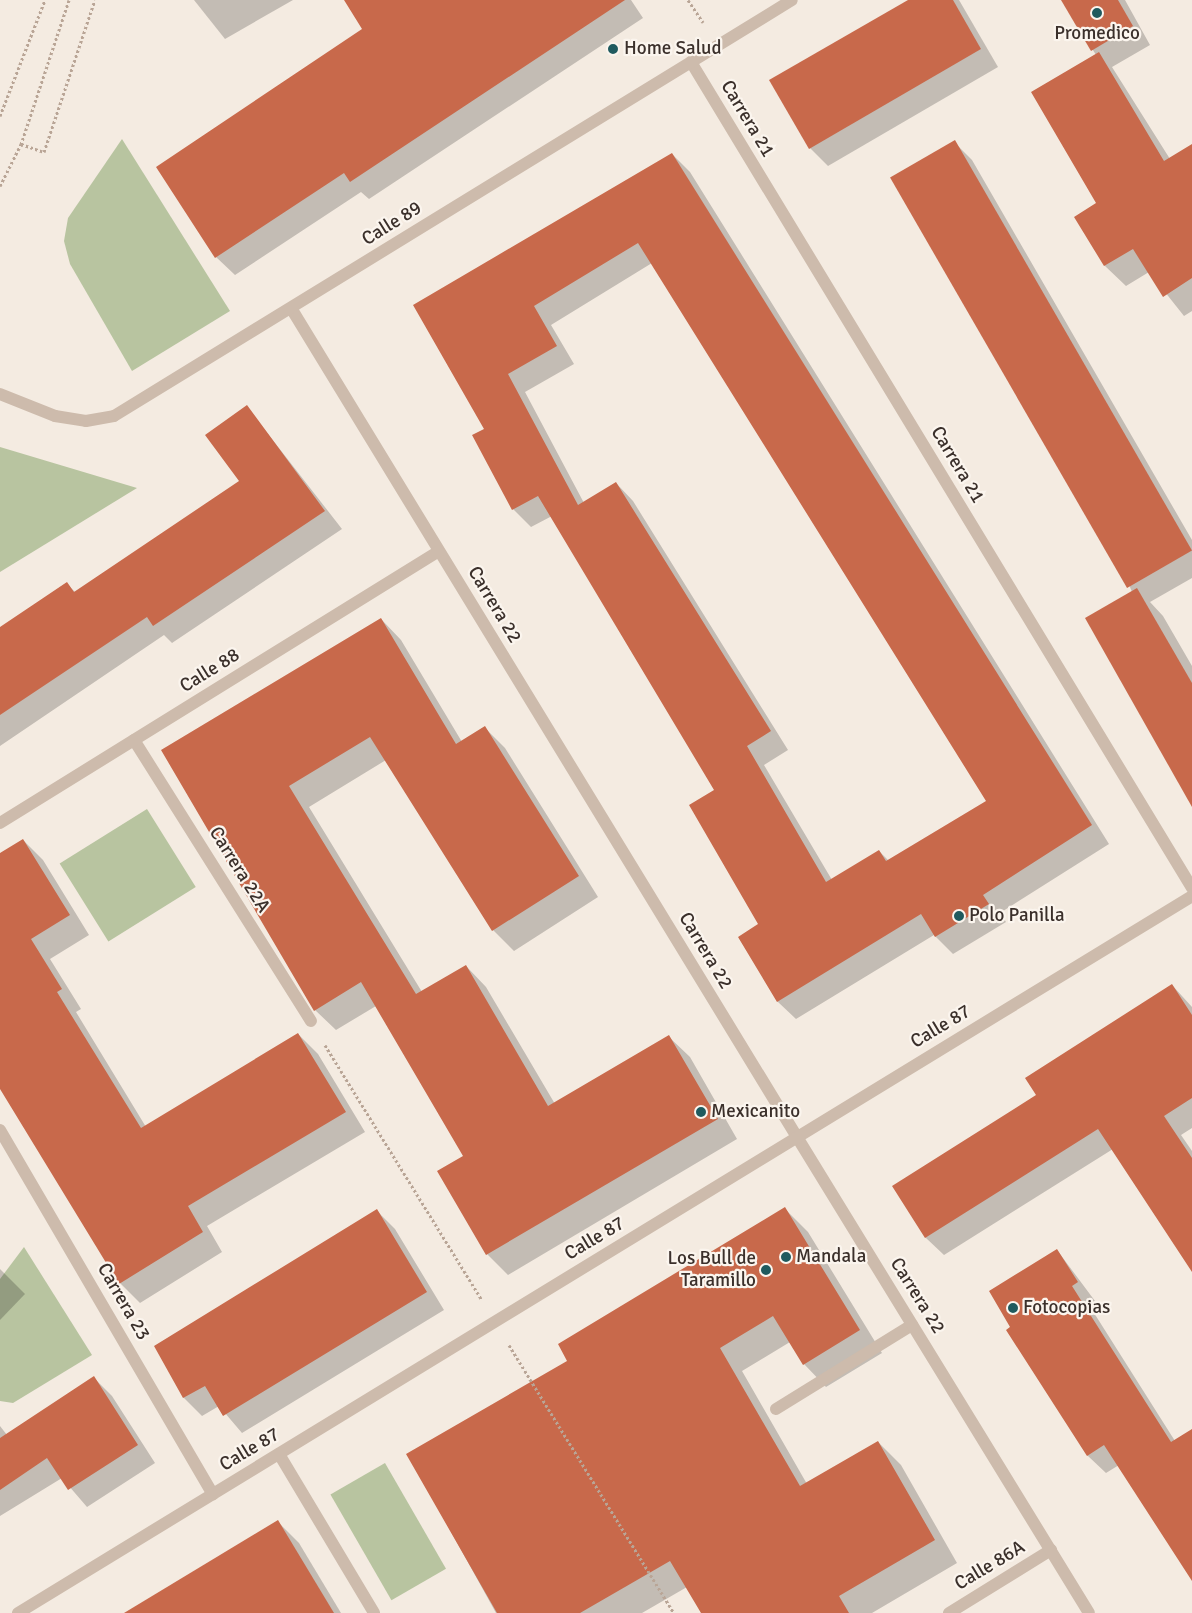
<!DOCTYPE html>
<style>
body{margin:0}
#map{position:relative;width:1192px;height:1613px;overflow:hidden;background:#f4ebe1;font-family:Signika,sans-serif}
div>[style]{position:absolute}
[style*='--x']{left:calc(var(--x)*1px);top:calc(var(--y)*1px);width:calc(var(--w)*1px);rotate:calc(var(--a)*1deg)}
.green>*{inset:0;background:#b8c4a0;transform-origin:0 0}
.shadow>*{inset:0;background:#0003}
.building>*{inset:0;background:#c8694b;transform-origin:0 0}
.path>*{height:3px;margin-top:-1.5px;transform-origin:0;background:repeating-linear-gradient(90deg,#b9a596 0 2.5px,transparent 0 5px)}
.minor>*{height:12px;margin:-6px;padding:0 6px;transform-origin:6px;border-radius:6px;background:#cdbbac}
.tertiary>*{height:12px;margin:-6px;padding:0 6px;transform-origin:6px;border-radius:6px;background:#cdbbac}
.dots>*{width:14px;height:14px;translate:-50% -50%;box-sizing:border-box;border:2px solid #fbf5ee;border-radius:50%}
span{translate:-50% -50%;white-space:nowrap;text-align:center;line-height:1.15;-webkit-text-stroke:4.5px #fbf5ee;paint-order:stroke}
.poi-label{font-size:19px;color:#3b302b}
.left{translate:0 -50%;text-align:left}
.right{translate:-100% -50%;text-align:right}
.street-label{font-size:19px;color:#3b302b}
</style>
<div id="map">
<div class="green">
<i style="clip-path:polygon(122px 139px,230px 311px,132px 371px,70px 264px,64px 241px,68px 218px)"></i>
<i style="clip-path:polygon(0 447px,137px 488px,0 572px)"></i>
<i style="left:147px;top:809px;width:92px;height:103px;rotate:58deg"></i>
<i style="clip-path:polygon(24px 1247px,92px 1355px,13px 1403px,0 1401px,0 1279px)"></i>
<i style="left:385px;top:1463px;width:122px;height:63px;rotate:60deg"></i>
</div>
<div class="shadow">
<i style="clip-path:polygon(194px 0,293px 0,225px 39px)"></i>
<i style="clip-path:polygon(346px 0,631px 0,643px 18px,369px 199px,361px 192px,235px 275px,216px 257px,364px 30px)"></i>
<i style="clip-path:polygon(910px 0,959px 0,998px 67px,828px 166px,810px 148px,771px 81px)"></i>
<i style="clip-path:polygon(1062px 0,1125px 0,1150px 45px,1112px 67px,1170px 159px,1192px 145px,1192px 311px,1184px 316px,1149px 272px,1126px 286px,1105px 266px,1076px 217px,1098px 204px,1096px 55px)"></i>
<i style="clip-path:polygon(954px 142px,972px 160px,1192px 540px,1192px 578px,1150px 602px,1163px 616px,1192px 666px,1192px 794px,1132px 592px)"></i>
<i style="clip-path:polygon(evenodd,672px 154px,690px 172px,1109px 844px,1000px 913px,1006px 922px,953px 954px,934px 935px,796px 1019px,778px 1002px,739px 938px,760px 925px,716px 791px,552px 516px,531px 527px,513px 509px,486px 429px,415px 305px,672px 154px,652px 263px,988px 801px,889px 861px,879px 851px,832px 880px,764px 765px,788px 750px,633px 501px,616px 483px,584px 503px,525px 392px,574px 364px,551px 325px,652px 263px)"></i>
<i style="clip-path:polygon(247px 407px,342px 529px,172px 643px,164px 635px,0 746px,0 629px,66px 583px,76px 593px,241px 482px)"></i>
<i style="clip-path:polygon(381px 619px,401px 640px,462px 742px,484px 727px,505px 748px,598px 897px,514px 951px,493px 930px,386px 760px,309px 807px,422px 992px,466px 966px,486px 987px,555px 1104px,669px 1037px,690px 1057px,737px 1139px,508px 1275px,487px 1254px,439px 1172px,465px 1157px,376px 1006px,336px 1030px,315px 1010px,163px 751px)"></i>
<i style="clip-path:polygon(23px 840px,43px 860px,89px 935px,50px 959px,81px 1009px,76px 1012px,146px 1127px,298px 1034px,318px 1054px,365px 1132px,207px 1226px,222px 1252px,140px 1303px,120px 1283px,0 1087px,0 855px)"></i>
<i style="clip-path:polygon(1172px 985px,1192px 1007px,1192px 1128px,1181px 1135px,1192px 1151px,1192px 1262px,1113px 1149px,944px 1255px,926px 1238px,894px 1187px,1038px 1096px)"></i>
<i style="clip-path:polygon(785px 1209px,808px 1232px,882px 1353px,826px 1387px,804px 1364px,790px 1342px,742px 1371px,807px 1484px,878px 1442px,901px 1465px,957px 1563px,872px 1613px,703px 1613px,687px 1587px,642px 1613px,496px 1613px,408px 1454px,569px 1362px)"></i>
<i style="clip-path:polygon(377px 1211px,395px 1229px,444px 1310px,242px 1433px,219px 1406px,202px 1416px,184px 1398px,155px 1346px)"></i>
<i style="clip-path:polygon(1057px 1250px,1095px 1301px,1089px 1305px,1175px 1441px,1192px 1439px,1192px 1578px,1119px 1465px,1106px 1473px,1088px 1456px,1008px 1330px)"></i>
<i style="clip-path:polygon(0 1269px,25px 1294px,0 1320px)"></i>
<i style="clip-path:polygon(94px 1378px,112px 1396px,155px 1463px,87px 1507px,62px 1478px,0 1516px,0 1426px,7px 1435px)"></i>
<i style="clip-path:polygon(278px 1522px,299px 1543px,341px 1613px,129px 1613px)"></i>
</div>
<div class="building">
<i style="clip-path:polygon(344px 0,625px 0,350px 182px,344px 173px,215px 258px,156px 167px,362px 29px)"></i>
<i style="clip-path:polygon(908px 0,953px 0,981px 49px,809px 149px,769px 80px)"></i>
<i style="clip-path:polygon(1061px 0,1118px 0,1133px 26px,1091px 51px)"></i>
<i style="clip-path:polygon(1099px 52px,1164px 161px,1192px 144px,1192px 278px,1163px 297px,1133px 249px,1104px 266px,1074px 217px,1096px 203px,1031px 92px)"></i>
<i style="left:955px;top:140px;width:474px;height:75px;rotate:60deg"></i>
<i style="clip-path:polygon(evenodd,672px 153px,1092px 825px,983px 895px,989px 904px,935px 937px,921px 914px,777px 1002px,738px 937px,758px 924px,689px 805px,714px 790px,538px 496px,512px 510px,472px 435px,484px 429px,413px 305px,672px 153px,638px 243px,986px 801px,886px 861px,879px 850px,826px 882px,747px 746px,771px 731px,616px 482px,578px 505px,508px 374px,557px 346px,534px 306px,638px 243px)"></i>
<i style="clip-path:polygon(247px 405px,325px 511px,153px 626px,147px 617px,0 715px,0 627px,67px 582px,74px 592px,239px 481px,205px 435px)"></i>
<i style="clip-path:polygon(1137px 588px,1192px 683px,1192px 807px,1085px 618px)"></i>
<i style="clip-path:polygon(381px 618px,456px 744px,485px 726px,579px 876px,492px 931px,370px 737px,289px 786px,416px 994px,466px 965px,548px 1106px,669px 1035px,718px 1119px,486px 1255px,437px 1171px,463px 1156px,361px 982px,314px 1011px,161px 750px)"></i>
<i style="clip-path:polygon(23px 839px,70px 915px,31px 939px,62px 989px,57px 992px,141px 1128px,298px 1033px,346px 1112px,188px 1206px,203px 1232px,119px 1284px,0 1089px,0 853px)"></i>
<i style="clip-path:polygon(1172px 984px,1192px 1015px,1192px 1098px,1164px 1116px,1192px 1158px,1192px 1272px,1098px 1129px,925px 1238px,892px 1186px,1036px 1095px,1025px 1078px)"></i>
<i style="clip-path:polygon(785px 1207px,860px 1330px,803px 1365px,773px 1316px,720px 1348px,800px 1486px,878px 1441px,935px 1540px,839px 1596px,849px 1613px,701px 1613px,670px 1561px,580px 1613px,497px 1613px,406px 1454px,567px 1361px,558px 1344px)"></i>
<i style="clip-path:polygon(377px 1209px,427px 1292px,223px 1416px,205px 1386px,183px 1398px,154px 1346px)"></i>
<i style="clip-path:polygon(1057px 1249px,1078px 1282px,1072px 1286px,1171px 1442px,1192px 1429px,1192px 1581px,1104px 1445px,1087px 1456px,1006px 1330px,1010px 1327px,989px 1291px)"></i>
<i style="clip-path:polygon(94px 1376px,138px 1445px,68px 1490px,47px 1458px,0 1490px,0 1438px)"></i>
<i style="clip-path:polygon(278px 1520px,334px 1613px,124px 1613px)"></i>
</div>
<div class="path">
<i style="--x:69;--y:0;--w:152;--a:108.4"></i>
<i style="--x:21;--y:144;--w:24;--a:19"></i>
<i style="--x:44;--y:152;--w:160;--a:-71.5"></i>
<i style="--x:688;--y:0;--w:27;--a:56"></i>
<i style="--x:0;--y:116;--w:124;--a:-68.8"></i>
<i style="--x:0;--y:186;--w:47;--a:-63.4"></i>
<i style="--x:325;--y:1045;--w:298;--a:58.4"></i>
<i style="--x:509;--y:1345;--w:315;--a:58.4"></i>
</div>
<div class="minor">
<i style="--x:691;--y:62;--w:966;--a:58.76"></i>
<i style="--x:291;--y:308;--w:971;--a:58.6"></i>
<i style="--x:0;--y:394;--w:59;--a:21.8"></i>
<i style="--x:55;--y:416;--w:31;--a:9"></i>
<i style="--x:86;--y:421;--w:28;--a:-10"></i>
<i style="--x:114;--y:416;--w:795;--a:-31.53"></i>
<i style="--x:134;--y:740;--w:332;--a:57.8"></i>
<i style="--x:0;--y:823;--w:516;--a:-31.78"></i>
<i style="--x:0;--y:1130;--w:422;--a:59.7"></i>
<i style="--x:776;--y:1409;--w:160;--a:-31.7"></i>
<i style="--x:279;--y:1454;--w:185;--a:59.1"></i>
<i style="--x:949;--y:1613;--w:120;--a:-31.7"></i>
</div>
<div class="tertiary">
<i style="--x:797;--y:1137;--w:558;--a:58.47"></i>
<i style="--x:18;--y:1613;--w:1376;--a:-31.41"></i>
</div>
<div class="dots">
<i style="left:1097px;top:13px;background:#1f5a5e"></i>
<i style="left:613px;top:49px;background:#1f5a5e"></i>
<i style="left:959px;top:916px;background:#1f5a5e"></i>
<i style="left:701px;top:1112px;background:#1f5a5e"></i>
<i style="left:786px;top:1257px;background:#1f5a5e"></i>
<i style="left:766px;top:1270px;background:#1f5a5e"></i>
<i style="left:1013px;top:1308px;background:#1f5a5e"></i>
</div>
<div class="poi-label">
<span style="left:1097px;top:34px">Promedico</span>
<span class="left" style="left:624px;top:49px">Home Salud</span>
<span class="left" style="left:969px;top:916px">Polo Panilla</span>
<span class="left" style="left:711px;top:1112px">Mexicanito</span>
<span class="left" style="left:796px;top:1257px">Mandala</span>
<span class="right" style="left:756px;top:1270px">Los Bull de<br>Taramillo</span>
<span class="left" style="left:1023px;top:1308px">Fotocopias</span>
</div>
<div class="street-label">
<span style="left:747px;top:119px;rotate:59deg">Carrera 21</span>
<span style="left:392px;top:224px;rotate:-32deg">Calle 89</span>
<span style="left:957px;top:465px;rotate:59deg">Carrera 21</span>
<span style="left:494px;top:605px;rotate:59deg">Carrera 22</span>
<span style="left:210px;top:671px;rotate:-32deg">Calle 88</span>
<span style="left:239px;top:870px;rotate:58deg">Carrera 22A</span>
<span style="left:705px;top:951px;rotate:59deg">Carrera 22</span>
<span style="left:941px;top:1027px;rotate:-31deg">Calle 87</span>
<span style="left:595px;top:1239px;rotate:-31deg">Calle 87</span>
<span style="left:917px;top:1296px;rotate:58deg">Carrera 22</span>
<span style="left:123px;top:1302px;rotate:60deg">Carrera 23</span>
<span style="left:250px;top:1450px;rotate:-31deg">Calle 87</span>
<span style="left:990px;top:1566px;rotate:-31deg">Calle 86A</span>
</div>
</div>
